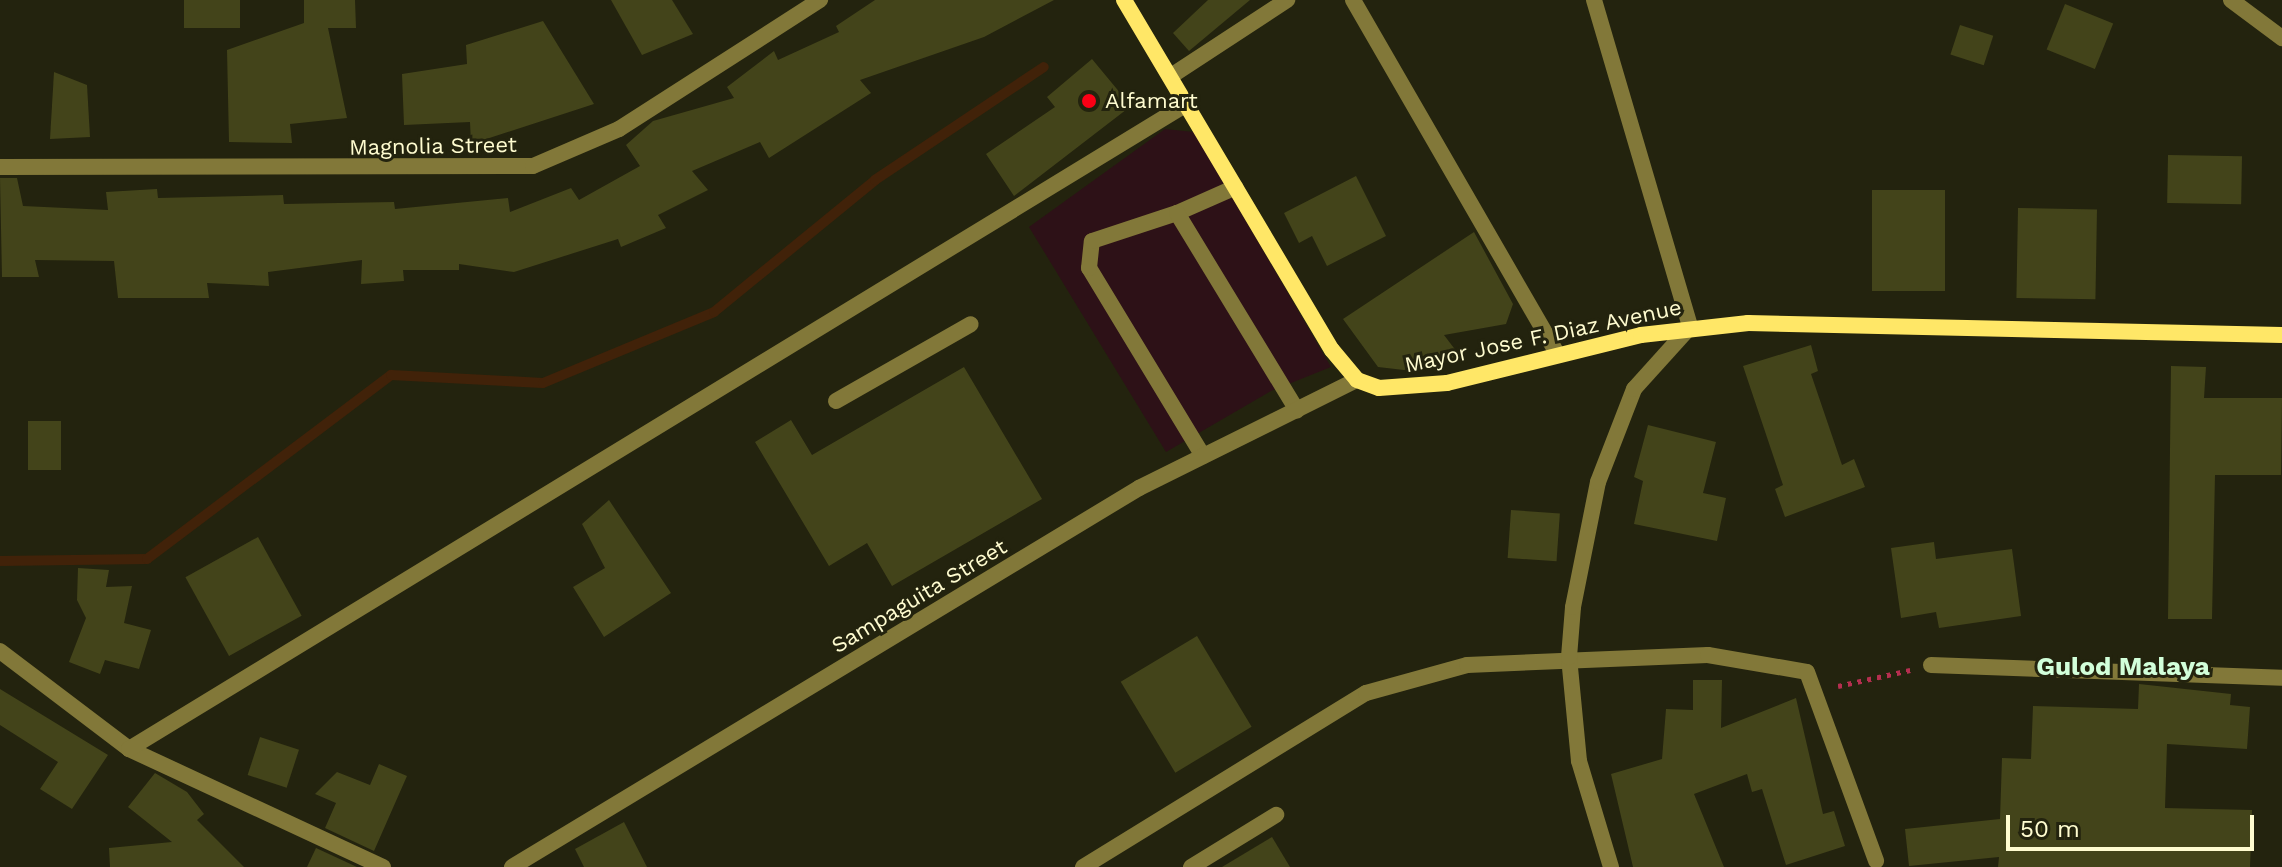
<!DOCTYPE html>
<style>
body{margin:0}
#map{position:relative;width:2282px;height:867px;overflow:hidden;background:#23230e;font-family:"Work Sans",sans-serif}
div>[style]{position:absolute}
[style*='--x']{left:calc(var(--x)*1px);top:calc(var(--y)*1px);width:calc(var(--w)*1px);rotate:calc(var(--a)*1deg)}
.green>*{inset:0;background:#2d1117}
.stream>*{height:10px;margin:-5px;padding:0 5px;transform-origin:5px;border-radius:5px;background:#412209}
.building>*{inset:0;background:#43441a;transform-origin:0 0}
.path>*{height:5px;margin-top:-2.5px;transform-origin:0;background:repeating-linear-gradient(90deg,#b52e4f 0 4px,transparent 0 10px)}
.service>*{height:16px;margin:-8px;padding:0 8px;transform-origin:8px;border-radius:8px;background:#827839}
.minor>*{height:16px;margin:-8px;padding:0 8px;transform-origin:8px;border-radius:8px;background:#827839}
.secondary>*{height:16px;margin:-8px;padding:0 8px;transform-origin:8px;border-radius:8px;background:#ffe767}
.dots>*{width:22px;height:22px;translate:-50% -50%;box-sizing:border-box;border:4px solid #23230e;border-radius:50%}
span{translate:-50% -50%;white-space:nowrap;text-align:center;line-height:1.15;-webkit-text-stroke:6px #23230e;paint-order:stroke}
.poi-label{font-size:22px;color:#fffcd0}
.left{translate:0 -50%;text-align:left}
.street-label{font-size:22px;color:#fffcd0}
.quarter-label{font-size:26px;color:#d2ffda;font-weight:700}
.scale{position:absolute;left:2006px;top:815px;width:248px;height:36px;box-sizing:border-box;border:4px solid #fffcd0;border-top:0;padding-left:10px;font-size:24px;line-height:28px;white-space:nowrap;color:#fffcd0;-webkit-text-stroke:6px #23230e;paint-order:stroke}
</style>
<div id="map">
<div class="green">
<i style="clip-path:polygon(1165px 129px,1194px 132px,1331px 367px,1271px 391px,1166px 452px,1029px 227px)"></i>
</div>
<div class="stream">
<i style="--x:0;--y:561;--w:147;--a:-0.8"></i>
<i style="--x:147;--y:559;--w:306;--a:-37"></i>
<i style="--x:391;--y:375;--w:152;--a:3"></i>
<i style="--x:543;--y:383;--w:185;--a:-22.5"></i>
<i style="--x:714;--y:312;--w:208;--a:-39.3"></i>
<i style="--x:875;--y:180;--w:203;--a:-33.8"></i>
</div>
<div class="building">
<i style="left:184px;top:0;width:56px;height:28px"></i>
<i style="clip-path:polygon(304px 0,355px 0,356px 28px,328px 28px,347px 118px,290px 124px,292px 143px,229px 142px,227px 50px,304px 23px)"></i>
<i style="clip-path:polygon(611px 0,672px 0,693px 34px,642px 55px)"></i>
<i style="clip-path:polygon(875px 0,1054px 0,984px 37px,860px 80px,871px 93px,769px 158px,760px 142px,692px 171px,708px 190px,658px 215px,666px 228px,621px 247px,618px 239px,514px 272px,459px 264px,459px 270px,403px 270px,404px 281px,361px 284px,362px 260px,268px 272px,269px 286px,207px 283px,209px 298px,118px 298px,114px 261px,35px 260px,39px 277px,2px 277px,0 178px,17px 178px,23px 206px,108px 210px,106px 192px,157px 189px,158px 198px,283px 195px,284px 204px,394px 202px,395px 209px,508px 198px,510px 212px,571px 188px,579px 200px,640px 166px,626px 145px,653px 121px,734px 98px,727px 87px,774px 51px,778px 60px,839px 32px,836px 26px)"></i>
<i style="clip-path:polygon(1208px 0,1250px 0,1189px 51px,1173px 33px)"></i>
<i style="left:2065px;top:4px;width:52px;height:49px;rotate:22deg"></i>
<i style="clip-path:polygon(543px 21px,594px 104px,471px 144px,470px 122px,404px 125px,402px 74px,467px 64px,466px 45px)"></i>
<i style="left:1960px;top:25px;width:35px;height:31px;rotate:18deg"></i>
<i style="clip-path:polygon(1092px 59px,1131px 106px,1014px 196px,986px 154px,1055px 107px,1047px 97px)"></i>
<i style="clip-path:polygon(54px 72px,87px 85px,90px 137px,50px 139px)"></i>
<i style="left:2168px;top:155px;width:74px;height:48px;rotate:1deg"></i>
<i style="clip-path:polygon(1356px 176px,1386px 236px,1327px 266px,1312px 236px,1299px 243px,1284px 213px)"></i>
<i style="left:1872px;top:190px;width:73px;height:101px"></i>
<i style="left:2018px;top:208px;width:79px;height:90px;rotate:1deg"></i>
<i style="clip-path:polygon(1474px 232px,1513px 304px,1506px 324px,1444px 335px,1460px 356px,1404px 370px,1378px 367px,1343px 319px)"></i>
<i style="clip-path:polygon(1811px 345px,1818px 371px,1811px 374px,1842px 465px,1854px 459px,1865px 487px,1785px 517px,1775px 489px,1783px 485px,1743px 366px)"></i>
<i style="clip-path:polygon(2171px 366px,2206px 367px,2204px 398px,2282px 398px,2281px 475px,2215px 475px,2212px 619px,2168px 619px)"></i>
<i style="clip-path:polygon(964px 367px,1042px 499px,892px 586px,867px 543px,829px 566px,755px 442px,791px 420px,812px 455px)"></i>
<i style="left:28px;top:421px;width:33px;height:49px"></i>
<i style="clip-path:polygon(1648px 425px,1716px 442px,1703px 493px,1726px 498px,1717px 541px,1634px 524px,1643px 481px,1634px 477px)"></i>
<i style="clip-path:polygon(609px 500px,671px 593px,604px 637px,573px 587px,605px 568px,582px 524px)"></i>
<i style="left:1511px;top:510px;width:49px;height:48px;rotate:4deg"></i>
<i style="left:258px;top:537px;width:90px;height:83px;rotate:61deg"></i>
<i style="clip-path:polygon(1934px 542px,1936px 559px,2012px 549px,2021px 616px,1939px 628px,1936px 612px,1901px 618px,1891px 548px)"></i>
<i style="clip-path:polygon(78px 568px,109px 570px,106px 587px,132px 586px,124px 623px,151px 630px,139px 669px,105px 660px,100px 674px,69px 662px,86px 618px,77px 600px)"></i>
<i style="left:1197px;top:636px;width:106px;height:89px;rotate:59deg"></i>
<i style="clip-path:polygon(1693px 680px,1722px 680px,1721px 728px,1796px 698px,1823px 814px,1834px 811px,1845px 846px,1786px 865px,1762px 789px,1752px 792px,1747px 774px,1694px 794px,1724px 867px,1633px 867px,1611px 774px,1662px 759px,1666px 709px,1693px 710px)"></i>
<i style="clip-path:polygon(2139px 684px,2231px 694px,2230px 705px,2250px 707px,2247px 749px,2167px 744px,2165px 808px,2252px 810px,2250px 867px,1998px 867px,1999px 857px,1909px 866px,1905px 829px,2000px 819px,2002px 758px,2031px 759px,2033px 706px,2138px 709px)"></i>
<i style="clip-path:polygon(0 689px,108px 755px,72px 809px,40px 789px,58px 762px,0 725px)"></i>
<i style="left:260px;top:737px;width:41px;height:40px;rotate:18deg"></i>
<i style="clip-path:polygon(379px 764px,407px 776px,374px 851px,325px 828px,336px 803px,315px 794px,337px 772px,370px 785px)"></i>
<i style="clip-path:polygon(155px 773px,187px 792px,204px 814px,197px 820px,244px 867px,110px 867px,109px 848px,172px 842px,128px 807px)"></i>
<i style="clip-path:polygon(624px 822px,647px 867px,584px 867px,575px 849px)"></i>
<i style="clip-path:polygon(1272px 837px,1290px 867px,1222px 867px)"></i>
<i style="clip-path:polygon(316px 848px,357px 867px,307px 867px)"></i>
</div>
<div class="path">
<i style="--x:1838;--y:686;--w:74;--a:-12.5"></i>
</div>
<div class="service">
<i style="--x:1353;--y:0;--w:410;--a:60"></i>
<i style="--x:1594;--y:0;--w:341;--a:73.6"></i>
<i style="--x:1171;--y:76;--w:139;--a:-33.2"></i>
<i style="--x:1177;--y:213;--w:64;--a:-23.8"></i>
<i style="--x:836;--y:401;--w:155;--a:-29.7"></i>
<i style="--x:1203;--y:456;--w:220;--a:-121.2"></i>
<i style="--x:1089;--y:268;--w:27;--a:-84"></i>
<i style="--x:1092;--y:241;--w:89;--a:-18.2"></i>
<i style="--x:1177;--y:213;--w:231;--a:58.7"></i>
<i style="--x:1191;--y:867;--w:100;--a:-31.5"></i>
</div>
<div class="minor">
<i style="--x:2231;--y:0;--w:64;--a:36.7"></i>
<i style="--x:0;--y:167;--w:533;--a:-0.11"></i>
<i style="--x:533;--y:166;--w:94;--a:-23.3"></i>
<i style="--x:619;--y:129;--w:239;--a:-32.7"></i>
<i style="--x:0;--y:651;--w:162;--a:37.2"></i>
<i style="--x:129;--y:749;--w:280;--a:24.9"></i>
<i style="--x:1931;--y:665;--w:351;--a:2.1"></i>
<i style="--x:129;--y:749;--w:1240;--a:-31.38"></i>
<i style="--x:512;--y:867;--w:733;--a:-31.15"></i>
<i style="--x:1139;--y:488;--w:243;--a:-26.4"></i>
<i style="--x:1083;--y:867;--w:332;--a:-31.6"></i>
<i style="--x:1366;--y:693;--w:105;--a:-15.5"></i>
<i style="--x:1467;--y:665;--w:241;--a:-2.4"></i>
<i style="--x:1708;--y:655;--w:100;--a:9.7"></i>
<i style="--x:1807;--y:672;--w:201;--a:69.9"></i>
<i style="--x:1611;--y:867;--w:111;--a:-106.8"></i>
<i style="--x:1579;--y:761;--w:104;--a:-95.5"></i>
<i style="--x:1569;--y:657;--w:50;--a:-85.4"></i>
<i style="--x:1573;--y:607;--w:127;--a:-78.7"></i>
<i style="--x:1598;--y:482;--w:100;--a:-68.8"></i>
<i style="--x:1634;--y:389;--w:84;--a:-47.9"></i>
</div>
<div class="secondary">
<i style="--x:1124;--y:0;--w:407;--a:59.3"></i>
<i style="--x:1332;--y:350;--w:39;--a:50"></i>
<i style="--x:1357;--y:380;--w:23;--a:20"></i>
<i style="--x:1379;--y:388;--w:68;--a:-4.2"></i>
<i style="--x:1447;--y:383;--w:200;--a:-13.9"></i>
<i style="--x:1641;--y:335;--w:108;--a:-6.4"></i>
<i style="--x:1748;--y:323;--w:534;--a:1.29"></i>
</div>
<div class="dots">
<i style="left:1089px;top:101px;background:#fb0015"></i>
</div>
<div class="poi-label">
<span class="left" style="left:1105px;top:101px">Alfamart</span>
</div>
<div class="street-label">
<span style="left:433px;top:146px;rotate:-1deg">Magnolia Street</span>
<span style="left:1543px;top:336px;rotate:-12deg">Mayor Jose F. Diaz Avenue</span>
<span style="left:919px;top:596px;rotate:-31deg">Sampaguita Street</span>
</div>
<div class="quarter-label">
<span style="left:2123px;top:667px">Gulod Malaya</span>
</div>
<div class="scale">50 m</div>
</div>
